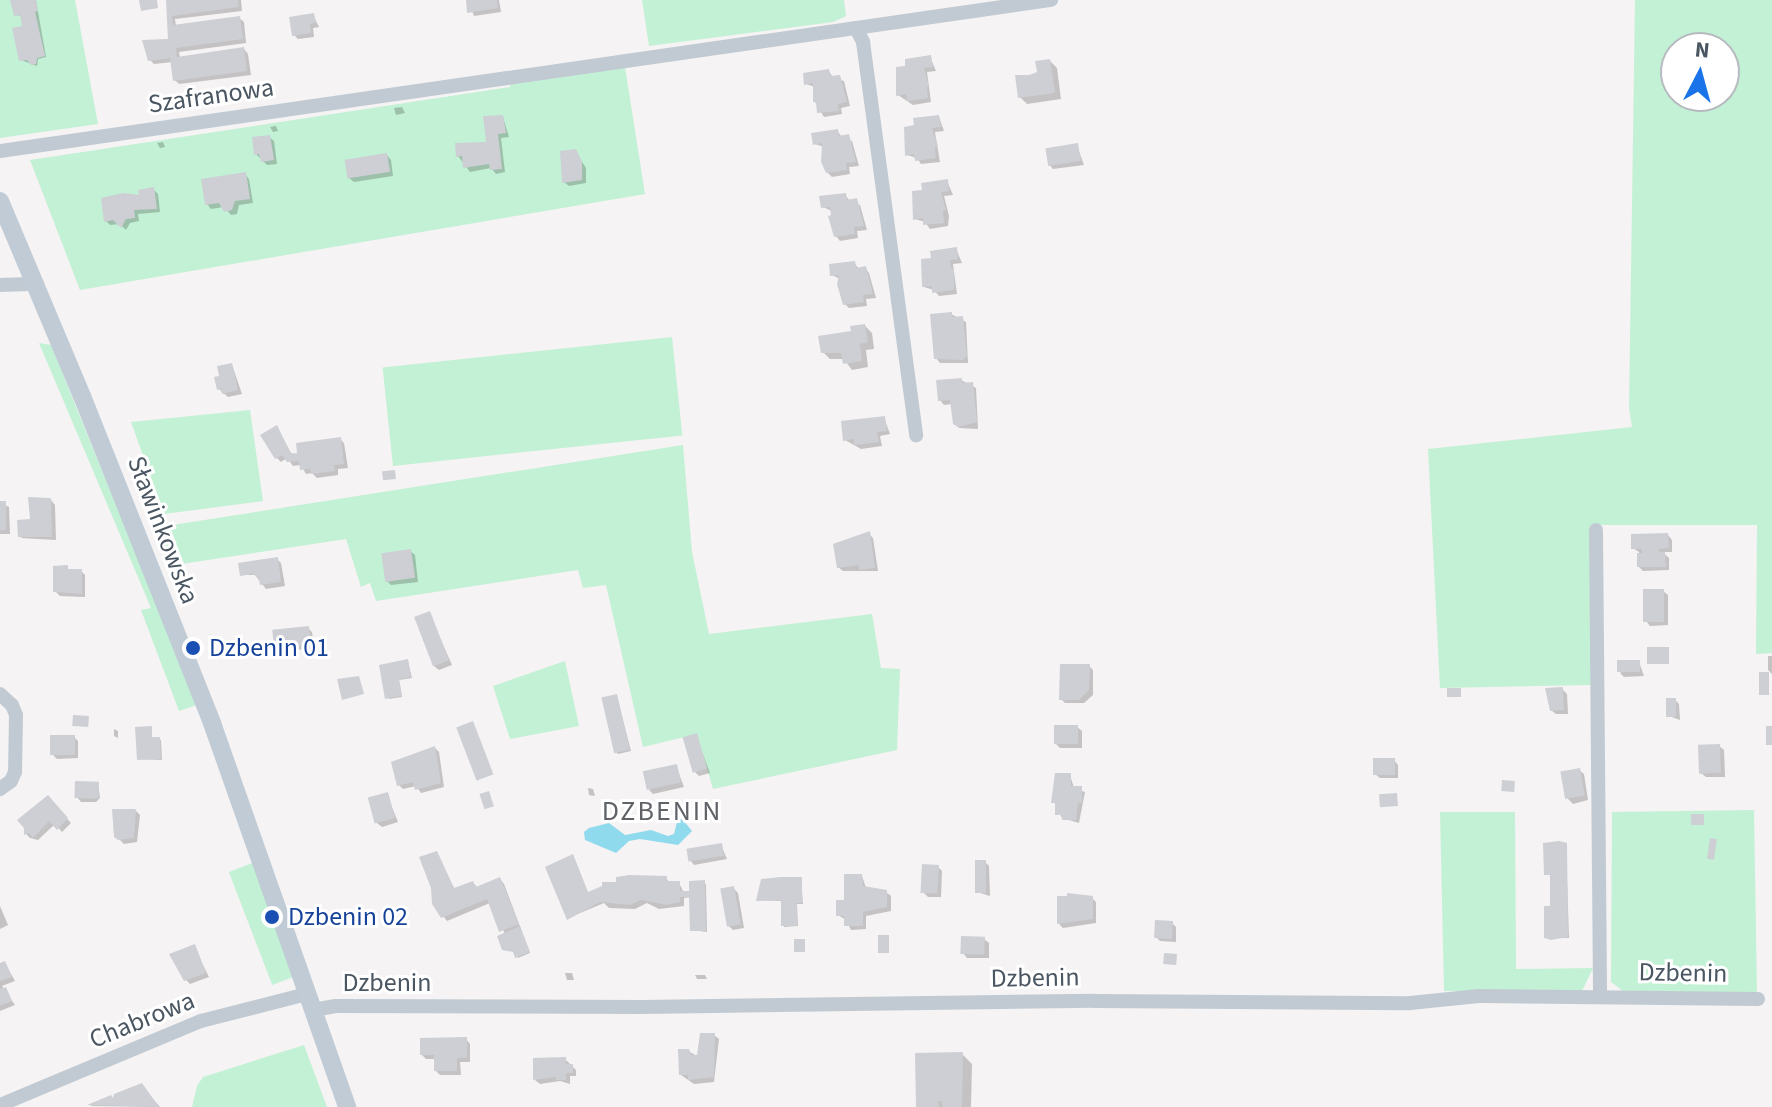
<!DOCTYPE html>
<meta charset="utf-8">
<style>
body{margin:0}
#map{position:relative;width:1772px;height:1107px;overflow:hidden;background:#f5f3f3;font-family:"Source Sans 3",sans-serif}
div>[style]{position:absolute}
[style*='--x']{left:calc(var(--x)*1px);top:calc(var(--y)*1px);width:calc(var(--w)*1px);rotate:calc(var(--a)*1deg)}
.green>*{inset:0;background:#c3f1d5;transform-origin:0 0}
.water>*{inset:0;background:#90daee}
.shadow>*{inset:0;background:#0003}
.building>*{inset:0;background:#cdcfd5;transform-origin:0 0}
.street>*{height:14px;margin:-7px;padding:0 7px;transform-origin:7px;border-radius:7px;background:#c1cad2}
.secondary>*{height:18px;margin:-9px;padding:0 9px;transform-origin:9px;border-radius:9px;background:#c1cbd6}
.dots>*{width:22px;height:22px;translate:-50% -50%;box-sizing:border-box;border:4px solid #fff;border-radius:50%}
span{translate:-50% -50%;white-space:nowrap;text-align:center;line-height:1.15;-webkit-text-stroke:6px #fff;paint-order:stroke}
.street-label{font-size:26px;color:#4a5661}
.transit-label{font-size:26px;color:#164399}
.left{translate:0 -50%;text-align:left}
.neighbourhood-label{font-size:28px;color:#5f6368;letter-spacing:2px}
.north{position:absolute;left:1660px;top:32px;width:80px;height:80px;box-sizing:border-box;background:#fff;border:2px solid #b7bbc0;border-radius:50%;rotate:6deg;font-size:22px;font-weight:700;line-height:32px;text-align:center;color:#4a5661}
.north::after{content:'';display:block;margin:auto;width:28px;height:36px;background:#1a73e8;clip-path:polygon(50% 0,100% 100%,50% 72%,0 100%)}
</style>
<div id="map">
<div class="green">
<i style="clip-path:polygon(0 0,75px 0,98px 124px,0 138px)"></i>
<i style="clip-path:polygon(642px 0,844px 0,846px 16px,833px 22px,649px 46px)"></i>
<i style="clip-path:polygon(evenodd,1635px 0,1772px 0,1772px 653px,1756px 654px,1757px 525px,1591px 525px,1593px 685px,1440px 688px,1428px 449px,1632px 427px,1629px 408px,1635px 0,1676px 48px,1724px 48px,1724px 96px,1676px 96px,1676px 48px)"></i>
<i style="clip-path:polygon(625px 67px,645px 194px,80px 290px,30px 160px,510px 87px,510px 82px)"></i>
<i style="left:672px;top:337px;width:99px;height:291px;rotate:84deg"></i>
<i style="clip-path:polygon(39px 343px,51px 345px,197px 705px,179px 711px,141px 610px,151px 608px)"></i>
<i style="clip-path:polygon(250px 410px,263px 501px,164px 514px,131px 422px)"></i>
<i style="clip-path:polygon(683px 445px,692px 552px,709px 634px,872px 614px,881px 668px,900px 669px,897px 750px,713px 789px,697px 734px,643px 747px,606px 585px,583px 588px,578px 570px,376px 601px,370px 583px,361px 587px,346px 539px,168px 566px,159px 540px,158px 532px,166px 526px)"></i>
<i style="clip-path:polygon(565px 661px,579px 726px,510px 739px,493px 686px)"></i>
<i style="clip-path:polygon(1754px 810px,1757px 994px,1623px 991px,1611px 982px,1612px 812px)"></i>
<i style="clip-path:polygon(1440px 812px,1515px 812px,1516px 969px,1593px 968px,1582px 991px,1444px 991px)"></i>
<i style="left:255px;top:862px;width:121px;height:28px;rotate:69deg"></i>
<i style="clip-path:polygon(304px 1045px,327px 1107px,192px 1107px,197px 1086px,203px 1077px)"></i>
</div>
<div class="water">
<i style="clip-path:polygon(678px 818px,683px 820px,692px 831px,678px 845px,640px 839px,629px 841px,616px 853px,585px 840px,584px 832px,589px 828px,609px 823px,625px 835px,651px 830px,668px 836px,674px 834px)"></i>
</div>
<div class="shadow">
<i style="clip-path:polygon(12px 0,36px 0,46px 57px,38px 59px,37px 66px,21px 60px,24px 28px,22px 16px,16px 15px)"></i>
<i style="clip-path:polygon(169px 0,241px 0,242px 11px,175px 19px,176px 27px,239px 18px,244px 22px,246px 43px,179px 52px,180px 58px,244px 49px,248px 54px,251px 75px,179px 84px,175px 80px,173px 62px,154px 64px,150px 60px,170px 41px)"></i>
<i style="clip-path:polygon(468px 0,499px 0,501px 12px,474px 16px)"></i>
<i style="clip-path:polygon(313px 15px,319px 27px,313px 28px,314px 37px,298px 39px,294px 35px)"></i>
<i style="clip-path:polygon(930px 57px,936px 71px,927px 72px,931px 102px,913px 105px,898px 95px)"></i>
<i style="clip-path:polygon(1050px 61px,1057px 68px,1061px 99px,1027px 104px,1020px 97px,1017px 76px,1039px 74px)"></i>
<i style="clip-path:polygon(829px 71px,833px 78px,844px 81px,850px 106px,841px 108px,842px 114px,824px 117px,815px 102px,815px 87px,806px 84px)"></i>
<i style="clip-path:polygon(402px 107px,405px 113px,396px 115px,394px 108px)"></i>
<i style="clip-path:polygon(503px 117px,509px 137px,501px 138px,505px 172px,496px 174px,491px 168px,470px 172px,458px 156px,488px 143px)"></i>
<i style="clip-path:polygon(939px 117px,944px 131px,935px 132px,940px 162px,921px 164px,917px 158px,907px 155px)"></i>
<i style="clip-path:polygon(276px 126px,278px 131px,273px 132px,270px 127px)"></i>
<i style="clip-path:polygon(837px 131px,842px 137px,852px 141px,859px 166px,849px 167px,850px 174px,832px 177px,827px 172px,824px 147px,815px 144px)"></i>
<i style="clip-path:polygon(269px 137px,274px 141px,277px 164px,267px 165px,256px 154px)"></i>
<i style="clip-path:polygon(163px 142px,165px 147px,160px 148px,157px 143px)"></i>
<i style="clip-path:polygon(1077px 146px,1084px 165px,1053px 169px,1049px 164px)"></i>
<i style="clip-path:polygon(575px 151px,586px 168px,586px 183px,569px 186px,564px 182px)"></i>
<i style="clip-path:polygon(387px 155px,391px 160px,393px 176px,354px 182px,349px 178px)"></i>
<i style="clip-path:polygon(245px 174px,249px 179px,253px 203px,239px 205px,237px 214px,231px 215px,224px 207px,211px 209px,207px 204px)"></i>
<i style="clip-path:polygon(947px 181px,953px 195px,944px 196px,949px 216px,948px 226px,930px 229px,925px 222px,915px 219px)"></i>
<i style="clip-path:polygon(153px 189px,158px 194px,160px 212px,138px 214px,139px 221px,130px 223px,126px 230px,120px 224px,110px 225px,106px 221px)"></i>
<i style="clip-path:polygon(845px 195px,850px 201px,860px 205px,867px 230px,857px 231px,858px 238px,840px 241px,836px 236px,832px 211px,823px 207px)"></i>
<i style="clip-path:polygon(956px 249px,962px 263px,953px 264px,957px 294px,939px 296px,934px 290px,924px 287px,934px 259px)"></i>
<i style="clip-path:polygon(854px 263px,859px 269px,865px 268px,869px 273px,876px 298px,866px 299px,867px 306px,849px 308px,845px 304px,840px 279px,832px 275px)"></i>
<i style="clip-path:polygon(951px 314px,966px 322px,968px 363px,940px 363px,936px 358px)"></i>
<i style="clip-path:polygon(865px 326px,872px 333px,874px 349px,866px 350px,868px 367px,852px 370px,844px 359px,830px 359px,823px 352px)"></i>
<i style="clip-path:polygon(232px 365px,242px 394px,228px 397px,219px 389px)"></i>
<i style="clip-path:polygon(961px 380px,976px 388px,978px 429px,959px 428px,954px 423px,952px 404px,944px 405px,940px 400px)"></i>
<i style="clip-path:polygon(884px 418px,890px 434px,880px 436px,882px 446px,861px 449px,845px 440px)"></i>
<i style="clip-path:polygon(277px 428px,291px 453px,300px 455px,340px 439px,344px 443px,348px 468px,338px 469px,338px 475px,317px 478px,312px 473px,306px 474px,301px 465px,293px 466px,287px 458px,281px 462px,277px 458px)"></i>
<i style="clip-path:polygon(51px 500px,55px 505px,56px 540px,21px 538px)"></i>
<i style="clip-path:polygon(0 503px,9px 507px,10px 534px,0 534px)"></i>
<i style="clip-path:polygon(869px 534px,873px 538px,878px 571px,843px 571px,838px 567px)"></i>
<i style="clip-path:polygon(1668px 535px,1672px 540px,1672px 552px,1662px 552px,1669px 558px,1669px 570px,1643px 571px,1639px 567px,1639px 552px,1633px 548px)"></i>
<i style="clip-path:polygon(410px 551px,415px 555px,418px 582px,391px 585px,387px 581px)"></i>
<i style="clip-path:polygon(277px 559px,281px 563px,285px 586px,266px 589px,255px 575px,242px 575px)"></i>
<i style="clip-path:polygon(81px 571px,85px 575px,85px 597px,60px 596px,55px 591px)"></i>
<i style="clip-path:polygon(1663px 591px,1668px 595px,1668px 625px,1650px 626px,1646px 621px)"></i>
<i style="clip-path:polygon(429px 613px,452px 665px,439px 670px,434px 666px)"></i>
<i style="clip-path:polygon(308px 628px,312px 632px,314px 648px,281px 652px,277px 648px)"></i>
<i style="clip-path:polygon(1768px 656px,1772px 656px,1772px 674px,1768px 670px)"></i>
<i style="clip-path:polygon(408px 661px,412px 678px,399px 680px,402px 697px,389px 699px)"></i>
<i style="clip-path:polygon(1639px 662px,1644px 676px,1624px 677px,1620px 673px)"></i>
<i style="clip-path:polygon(1089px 666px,1093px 670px,1093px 695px,1084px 703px,1065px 703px,1061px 699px)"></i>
<i style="clip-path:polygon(1563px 690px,1567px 694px,1568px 714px,1556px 714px,1551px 710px)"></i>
<i style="clip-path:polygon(617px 697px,631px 751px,618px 754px,616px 752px)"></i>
<i style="clip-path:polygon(1675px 700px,1679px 704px,1680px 720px,1669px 716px)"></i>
<i style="clip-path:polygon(1077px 727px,1082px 731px,1082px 748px,1060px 748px,1056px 744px)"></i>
<i style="clip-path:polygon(151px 728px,152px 739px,161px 740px,162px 760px,139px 759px)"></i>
<i style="clip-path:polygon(114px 729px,118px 731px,118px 738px,114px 736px)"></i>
<i style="clip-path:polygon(696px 736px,710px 773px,699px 776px,695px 772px)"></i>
<i style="clip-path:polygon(74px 737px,78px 741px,78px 758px,57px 759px,52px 754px)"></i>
<i style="clip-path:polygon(1719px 746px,1724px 750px,1725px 777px,1706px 777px,1701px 773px)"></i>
<i style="clip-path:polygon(435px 748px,439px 752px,444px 787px,421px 793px,416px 786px,403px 789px,399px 785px)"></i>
<i style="clip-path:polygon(1394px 760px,1398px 765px,1398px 778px,1380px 778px,1375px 774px)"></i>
<i style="clip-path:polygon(676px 766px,684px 787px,653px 794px,649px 790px)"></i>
<i style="clip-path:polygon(1579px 770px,1584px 774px,1588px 800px,1573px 804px,1568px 799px)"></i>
<i style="clip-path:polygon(1070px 775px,1074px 788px,1085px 792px,1079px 823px,1062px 818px,1054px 802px)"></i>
<i style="clip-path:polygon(98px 784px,100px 798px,96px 802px,81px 802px,77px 797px)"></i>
<i style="clip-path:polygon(588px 788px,593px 789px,595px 796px,589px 795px)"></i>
<i style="clip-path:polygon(387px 795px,398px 822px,382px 827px,377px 823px)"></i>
<i style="clip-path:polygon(48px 798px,71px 823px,62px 832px,55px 824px,38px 840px,30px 838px,26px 834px)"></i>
<i style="clip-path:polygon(136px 811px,140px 815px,137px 842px,124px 844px,116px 836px)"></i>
<i style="clip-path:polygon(721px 845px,727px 859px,694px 865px,690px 860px)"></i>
<i style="clip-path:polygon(1566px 845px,1569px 938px,1548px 938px,1552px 875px,1546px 874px)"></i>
<i style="clip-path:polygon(436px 853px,455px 890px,473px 883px,478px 888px,500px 879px,504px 884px,530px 953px,518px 958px,515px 952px,504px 949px,505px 934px,490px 903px,447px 921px,443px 916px)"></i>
<i style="clip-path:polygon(985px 862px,989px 866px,990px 896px,977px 892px)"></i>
<i style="clip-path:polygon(938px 867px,942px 871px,941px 897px,928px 897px,923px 892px)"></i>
<i style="clip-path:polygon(862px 876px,866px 888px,886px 892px,891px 896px,891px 911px,866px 916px,866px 929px,851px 930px,846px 920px,838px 915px)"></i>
<i style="clip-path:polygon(666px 878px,670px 883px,679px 883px,684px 893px,706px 884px,707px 932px,692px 930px,691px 897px,684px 898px,684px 906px,659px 909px,647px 903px,635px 909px,609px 908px,604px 903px,568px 918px,587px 894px)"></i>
<i style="clip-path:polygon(801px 879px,803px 904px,797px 904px,798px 926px,784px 927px,783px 901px,758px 900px)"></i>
<i style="clip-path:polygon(733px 888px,738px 893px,744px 928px,733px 930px,728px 925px)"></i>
<i style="clip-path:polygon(1092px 898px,1096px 902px,1096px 923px,1063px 928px,1059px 924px)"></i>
<i style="clip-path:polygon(0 906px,8px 925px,0 929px)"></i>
<i style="clip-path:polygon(1172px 923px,1176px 927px,1176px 942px,1160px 941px,1156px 937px)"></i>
<i style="clip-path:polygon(984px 939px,989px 943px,989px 958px,967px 958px,963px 953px)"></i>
<i style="clip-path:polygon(194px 947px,209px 977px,190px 984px,186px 980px)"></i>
<i style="clip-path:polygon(5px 963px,15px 981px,2px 986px,15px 1005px,0 1011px,0 965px)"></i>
<i style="clip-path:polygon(565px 973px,572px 973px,574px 980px,567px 980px)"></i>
<i style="clip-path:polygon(695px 975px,705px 975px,707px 979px,697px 979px)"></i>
<i style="clip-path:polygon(714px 1035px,719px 1039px,714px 1082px,694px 1084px,681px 1075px,688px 1051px,699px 1057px)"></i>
<i style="clip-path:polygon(466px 1039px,470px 1044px,470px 1062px,460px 1062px,461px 1075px,440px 1075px,436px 1071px,436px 1059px,426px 1059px,422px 1055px)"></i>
<i style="clip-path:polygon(962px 1054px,972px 1064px,971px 1107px,918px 1107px)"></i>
<i style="clip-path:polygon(565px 1059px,576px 1070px,576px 1076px,570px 1076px,570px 1084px,560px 1081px,540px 1084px,535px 1080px)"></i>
<i style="clip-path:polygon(141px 1085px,160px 1107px,90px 1106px,111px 1097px,114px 1101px)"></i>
</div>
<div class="building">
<i style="clip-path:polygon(10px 0,36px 0,38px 11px,35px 12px,45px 56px,37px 58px,36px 64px,31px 65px,27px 60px,19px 61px,12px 28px,22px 26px,20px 15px,14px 16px)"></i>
<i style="clip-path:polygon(139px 0,157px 0,158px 8px,141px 11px)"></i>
<i style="clip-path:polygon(166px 0,238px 0,239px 7px,172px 16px,173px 25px,240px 16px,243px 39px,176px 48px,177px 57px,244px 47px,247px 71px,173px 81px,170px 58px,148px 61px,142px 40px,168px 39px)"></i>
<i style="clip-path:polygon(466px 0,497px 0,498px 8px,467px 13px)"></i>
<i style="clip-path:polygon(314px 13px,316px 23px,310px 24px,311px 33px,292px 36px,289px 17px)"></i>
<i style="clip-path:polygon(931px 55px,933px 67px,924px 68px,929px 86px,927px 87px,928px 98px,907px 101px,906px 94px,896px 96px,896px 67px,905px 66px,905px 59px)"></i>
<i style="clip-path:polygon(1050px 59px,1055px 93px,1018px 98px,1015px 75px,1030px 75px,1037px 72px,1035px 61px)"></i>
<i style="clip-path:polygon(829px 69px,830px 76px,840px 75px,847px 102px,838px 104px,839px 111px,817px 113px,816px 102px,813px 102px,813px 83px,804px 85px,803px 73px)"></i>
<i style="clip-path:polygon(503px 115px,506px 133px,498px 134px,502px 169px,490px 170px,489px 164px,463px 168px,462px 156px,456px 157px,455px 143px,486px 142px,483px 116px)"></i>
<i style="clip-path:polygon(939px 115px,941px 127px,932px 128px,938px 146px,935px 147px,936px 158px,915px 161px,914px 154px,905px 156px,904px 127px,914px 125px,913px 118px)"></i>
<i style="clip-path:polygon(838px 129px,839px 136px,849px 134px,856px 162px,846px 163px,847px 170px,826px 173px,821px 162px,822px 143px,813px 145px,811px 133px)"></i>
<i style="clip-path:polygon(270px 135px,274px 160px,261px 162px,259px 154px,254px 155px,252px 137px)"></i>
<i style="left:1078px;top:143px;width:18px;height:33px;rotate:81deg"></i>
<i style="clip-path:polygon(576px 149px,582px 162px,582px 180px,562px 183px,560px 151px)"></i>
<i style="left:387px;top:153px;width:19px;height:43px;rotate:81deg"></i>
<i style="clip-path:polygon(246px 172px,250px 199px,235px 201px,232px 210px,224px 212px,219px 203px,205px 205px,201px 179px)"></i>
<i style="clip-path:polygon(948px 179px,949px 191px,941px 192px,946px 210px,943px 211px,944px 223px,923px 225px,923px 218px,913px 220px,912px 191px,922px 190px,921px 183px)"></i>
<i style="clip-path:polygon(154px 187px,157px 209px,134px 210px,135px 218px,126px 219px,121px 228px,113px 220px,104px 222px,101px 198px,123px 193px,139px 195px,138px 190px)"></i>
<i style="clip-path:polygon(846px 193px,847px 200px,857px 198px,864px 226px,854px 227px,855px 234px,834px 237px,828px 216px,831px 215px,830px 207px,821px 208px,819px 196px)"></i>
<i style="clip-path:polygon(957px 247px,958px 259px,950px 260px,951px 268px,954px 268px,954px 290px,932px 293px,932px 286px,922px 287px,921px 259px,931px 258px,930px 251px)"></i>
<i style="clip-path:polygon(855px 261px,856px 268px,866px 266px,873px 294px,863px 295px,864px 302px,843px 305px,837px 284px,839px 275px,830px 276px,829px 264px)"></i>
<i style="clip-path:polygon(952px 312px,952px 317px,963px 316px,967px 356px,963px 360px,934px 359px,930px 314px)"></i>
<i style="clip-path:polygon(865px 324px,868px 342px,860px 344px,862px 361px,843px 364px,841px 353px,821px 353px,818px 336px,851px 331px,850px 326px)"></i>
<i style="clip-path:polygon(232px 363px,238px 390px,222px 394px,221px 389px,217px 390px,214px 377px,219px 376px,217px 366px)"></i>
<i style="clip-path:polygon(962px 378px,962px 383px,973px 382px,977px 422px,958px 427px,953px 424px,950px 400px,938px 401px,936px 380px)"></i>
<i style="clip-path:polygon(885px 416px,887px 431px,877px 432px,879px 442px,854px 445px,854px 439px,843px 441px,841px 421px)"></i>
<i style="clip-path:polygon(277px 425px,291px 454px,297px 453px,296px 443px,341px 437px,344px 464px,334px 465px,335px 471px,311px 474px,310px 469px,300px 470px,299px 461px,287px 462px,282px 455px,275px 459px,260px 435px)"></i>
<i style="left:395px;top:470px;width:9px;height:13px;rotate:84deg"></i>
<i style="clip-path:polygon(28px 497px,51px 498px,52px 537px,18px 537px,17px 520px,30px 519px)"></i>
<i style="left:0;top:501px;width:6px;height:29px"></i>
<i style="clip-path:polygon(870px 531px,875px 568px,859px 570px,859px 565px,837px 568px,833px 544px)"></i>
<i style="clip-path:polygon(1668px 533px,1669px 548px,1659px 549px,1659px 552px,1665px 552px,1666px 567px,1637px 567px,1637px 553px,1642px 553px,1642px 549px,1631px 549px,1631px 534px)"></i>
<i style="left:411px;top:549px;width:29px;height:30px;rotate:82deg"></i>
<i style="clip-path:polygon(278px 557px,281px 582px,260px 585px,259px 578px,253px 574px,240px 576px,238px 563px)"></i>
<i style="clip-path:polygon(68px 565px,68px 569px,82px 569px,82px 594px,53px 592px,53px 566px)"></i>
<i style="left:1643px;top:589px;width:21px;height:33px"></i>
<i style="left:430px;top:611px;width:53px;height:17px;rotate:69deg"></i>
<i style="left:309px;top:626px;width:18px;height:37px;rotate:84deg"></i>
<i style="left:1647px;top:647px;width:22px;height:17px"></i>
<i style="clip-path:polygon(408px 659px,411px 677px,399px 679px,402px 696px,385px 699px,379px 665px)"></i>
<i style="left:1640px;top:660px;width:12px;height:23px;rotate:90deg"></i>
<i style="clip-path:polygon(1060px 664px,1090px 664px,1089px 690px,1079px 700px,1059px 700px)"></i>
<i style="left:1759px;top:672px;width:10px;height:23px"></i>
<i style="clip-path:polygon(359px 676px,364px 694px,342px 700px,337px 679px)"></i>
<i style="clip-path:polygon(1563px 687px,1564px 710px,1550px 711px,1545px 688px)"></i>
<i style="left:1447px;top:688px;width:14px;height:9px"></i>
<i style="left:617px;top:694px;width:57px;height:16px;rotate:77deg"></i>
<i style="left:1666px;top:698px;width:10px;height:19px"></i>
<i style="left:73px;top:715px;width:16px;height:11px;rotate:4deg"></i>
<i style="left:473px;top:721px;width:57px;height:18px;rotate:69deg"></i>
<i style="left:1054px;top:725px;width:24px;height:19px"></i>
<i style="clip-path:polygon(152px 726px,152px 737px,160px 737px,161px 759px,137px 760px,135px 727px)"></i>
<i style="left:1766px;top:726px;width:6px;height:19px"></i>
<i style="left:697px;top:733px;width:37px;height:15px;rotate:74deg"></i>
<i style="left:50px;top:735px;width:25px;height:20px"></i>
<i style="left:1720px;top:744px;width:29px;height:22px;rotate:88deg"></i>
<i style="clip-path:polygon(435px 746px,441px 783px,415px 790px,413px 782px,397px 786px,391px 762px)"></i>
<i style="left:1395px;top:758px;width:17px;height:22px;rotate:90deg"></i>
<i style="left:677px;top:764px;width:19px;height:35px;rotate:78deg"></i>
<i style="left:1580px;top:768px;width:28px;height:20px;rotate:80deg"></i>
<i style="clip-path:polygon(1055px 773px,1071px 773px,1071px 786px,1082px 786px,1082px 803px,1078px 803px,1076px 820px,1062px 820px,1062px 815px,1055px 815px,1055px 803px,1051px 803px)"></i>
<i style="left:1502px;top:780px;width:13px;height:11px;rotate:4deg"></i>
<i style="left:75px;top:781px;width:24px;height:17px;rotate:2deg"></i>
<i style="left:489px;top:791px;width:16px;height:10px;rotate:72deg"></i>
<i style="left:388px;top:792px;width:27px;height:21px;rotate:75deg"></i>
<i style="left:1397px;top:793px;width:13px;height:18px;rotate:86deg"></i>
<i style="clip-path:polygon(48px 795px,68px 818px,57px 830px,49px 821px,33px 838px,29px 833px,24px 835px,24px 828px,17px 820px)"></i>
<i style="clip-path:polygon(112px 809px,136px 809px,134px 838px,118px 840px,114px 837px)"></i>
<i style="left:1691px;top:814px;width:13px;height:11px"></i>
<i style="left:1710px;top:838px;width:7px;height:21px;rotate:8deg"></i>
<i style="clip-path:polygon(1559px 841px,1567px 843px,1568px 937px,1551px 940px,1544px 938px,1544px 906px,1550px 906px,1550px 875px,1544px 875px,1543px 843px)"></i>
<i style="left:722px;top:843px;width:13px;height:36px;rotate:81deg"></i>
<i style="clip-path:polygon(437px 851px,454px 888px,473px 881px,476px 887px,500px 877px,519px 924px,499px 932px,487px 899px,441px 918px,432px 904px,431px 888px,419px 857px)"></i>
<i style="clip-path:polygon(573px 854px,588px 892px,602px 886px,602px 882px,616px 882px,616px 877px,629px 875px,667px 876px,667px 881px,680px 881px,680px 891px,689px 891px,689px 881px,705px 880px,706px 931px,690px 931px,689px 897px,680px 897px,680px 902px,667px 905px,641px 900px,630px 905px,600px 902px,567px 920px,545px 867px)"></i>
<i style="left:975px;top:860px;width:11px;height:33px"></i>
<i style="left:922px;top:864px;width:17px;height:29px;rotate:3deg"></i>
<i style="clip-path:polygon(844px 874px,862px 874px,863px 886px,887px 890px,887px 907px,863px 912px,863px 926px,844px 926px,844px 916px,836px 916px,836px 900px,844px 900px)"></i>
<i style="clip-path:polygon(780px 877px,802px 877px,802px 903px,797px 903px,797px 926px,781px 926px,781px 900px,756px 901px,761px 879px)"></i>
<i style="left:734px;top:886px;width:39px;height:14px;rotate:80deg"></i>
<i style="clip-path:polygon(1067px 893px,1093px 896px,1093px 919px,1057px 924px,1057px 896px,1067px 896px)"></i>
<i style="left:1155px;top:920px;width:18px;height:18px;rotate:3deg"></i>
<i style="clip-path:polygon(520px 926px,530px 952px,515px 958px,513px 952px,502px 950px,497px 936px)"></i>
<i style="left:878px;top:935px;width:11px;height:18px"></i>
<i style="left:961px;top:936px;width:24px;height:18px;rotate:2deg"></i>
<i style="left:794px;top:939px;width:11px;height:13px"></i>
<i style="clip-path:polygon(195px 944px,206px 973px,184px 981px,169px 954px)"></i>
<i style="left:1164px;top:953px;width:13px;height:11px;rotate:4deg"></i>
<i style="clip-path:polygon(5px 961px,12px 977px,0 981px,0 963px)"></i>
<i style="clip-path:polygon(6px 987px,12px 1001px,0 1006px,0 989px)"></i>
<i style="clip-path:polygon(700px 1033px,715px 1033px,714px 1077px,688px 1080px,688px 1075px,679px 1075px,678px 1049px,689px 1049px,691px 1055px,697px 1055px)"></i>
<i style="clip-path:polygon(467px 1037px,467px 1058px,457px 1058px,457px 1071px,434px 1071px,434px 1055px,420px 1055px,420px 1038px)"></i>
<i style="clip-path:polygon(963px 1052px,962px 1107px,943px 1107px,942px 1101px,938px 1101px,939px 1107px,916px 1107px,915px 1053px)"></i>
<i style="clip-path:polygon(566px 1057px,566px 1064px,573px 1064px,573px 1073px,566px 1073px,566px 1080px,556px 1080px,556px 1077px,533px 1080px,533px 1058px)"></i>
<i style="clip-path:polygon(142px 1083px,159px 1107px,87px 1105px,111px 1095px,113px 1098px,114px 1094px)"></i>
</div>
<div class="street">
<i style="--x:856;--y:28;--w:16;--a:63"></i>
<i style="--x:863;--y:42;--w:397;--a:82.3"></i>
<i style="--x:0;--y:151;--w:1062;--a:-8.18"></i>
<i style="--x:0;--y:285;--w:37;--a:-2"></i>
<i style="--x:1596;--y:530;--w:466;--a:89.5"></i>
<i style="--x:0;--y:694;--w:16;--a:43"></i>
<i style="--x:12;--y:705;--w:11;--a:68"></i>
<i style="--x:16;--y:715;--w:57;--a:91"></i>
<i style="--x:15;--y:772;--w:10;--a:114"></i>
<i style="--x:11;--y:781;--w:14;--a:144"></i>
<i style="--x:313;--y:1010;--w:23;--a:-10"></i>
<i style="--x:336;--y:1006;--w:306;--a:0.2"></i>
<i style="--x:642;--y:1007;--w:453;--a:-0.8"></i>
<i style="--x:1095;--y:1001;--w:315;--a:0.4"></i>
<i style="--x:1410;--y:1003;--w:69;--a:-5.8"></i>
<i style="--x:1479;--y:996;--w:279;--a:0.6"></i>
<i style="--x:0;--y:1105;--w:218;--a:-22.7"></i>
<i style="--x:201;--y:1021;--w:109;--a:-14.3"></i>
</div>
<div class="secondary">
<i style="--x:0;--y:201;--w:212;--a:67.2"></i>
<i style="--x:82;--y:396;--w:352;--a:68.3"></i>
<i style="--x:212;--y:723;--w:407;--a:70.6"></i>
</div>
<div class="dots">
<i style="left:193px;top:648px;background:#1a4fb4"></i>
<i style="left:272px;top:917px;background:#1a4fb4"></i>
</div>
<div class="street-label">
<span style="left:211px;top:96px;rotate:-8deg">Szafranowa</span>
<span style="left:163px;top:530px;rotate:69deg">Sławinkowska</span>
<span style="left:1683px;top:973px;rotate:1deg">Dzbenin</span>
<span style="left:1035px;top:978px;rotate:-1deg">Dzbenin</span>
<span style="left:387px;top:983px">Dzbenin</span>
<span style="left:142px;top:1020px;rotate:-22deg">Chabrowa</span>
</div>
<div class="transit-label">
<span class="left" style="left:209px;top:648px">Dzbenin 01</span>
<span class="left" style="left:288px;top:917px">Dzbenin 02</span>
</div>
<div class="neighbourhood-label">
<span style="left:662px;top:811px">DZBENIN</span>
</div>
<div class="north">N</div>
</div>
